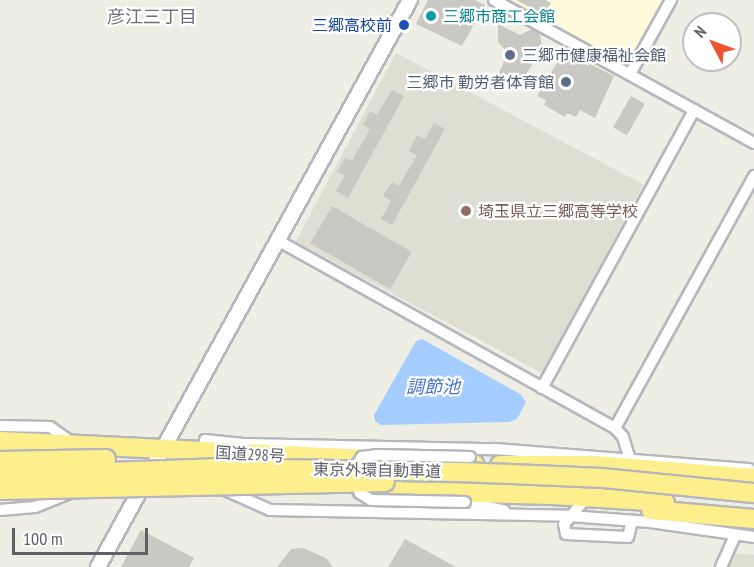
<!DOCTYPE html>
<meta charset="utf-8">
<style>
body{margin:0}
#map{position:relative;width:754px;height:567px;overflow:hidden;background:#efeee5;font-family:"PT Sans Narrow","Noto Sans JP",sans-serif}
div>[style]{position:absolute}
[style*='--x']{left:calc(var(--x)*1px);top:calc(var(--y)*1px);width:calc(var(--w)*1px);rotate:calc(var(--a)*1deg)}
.commercial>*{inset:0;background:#fefadb}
.education>*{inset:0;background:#dfded3;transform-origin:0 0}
.water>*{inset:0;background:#a5cdff}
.building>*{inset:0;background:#cac8c2;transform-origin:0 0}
.roads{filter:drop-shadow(2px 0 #b5b7bc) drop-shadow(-2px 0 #b5b7bc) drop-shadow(0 2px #b5b7bc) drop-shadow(0 -2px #b5b7bc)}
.street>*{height:10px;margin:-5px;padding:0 5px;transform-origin:5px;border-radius:5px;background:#fff}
.secondary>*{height:14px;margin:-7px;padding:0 7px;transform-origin:7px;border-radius:7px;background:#fff}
.highway>*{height:18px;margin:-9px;padding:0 9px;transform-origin:9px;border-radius:9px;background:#feef8d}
.bridges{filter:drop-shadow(2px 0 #b5b7bc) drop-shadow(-2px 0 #b5b7bc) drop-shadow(0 2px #b5b7bc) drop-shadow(0 -2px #b5b7bc)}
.street-bridge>*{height:10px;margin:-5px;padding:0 5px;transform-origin:5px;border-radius:5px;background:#fff}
.highway-bridge>*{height:18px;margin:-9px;padding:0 9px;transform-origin:9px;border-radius:9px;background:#feef8d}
.dots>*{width:16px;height:16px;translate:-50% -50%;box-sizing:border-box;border:3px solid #fff;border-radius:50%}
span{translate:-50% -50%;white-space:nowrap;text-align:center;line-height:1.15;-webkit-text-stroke:4.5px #fff;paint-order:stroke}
.culture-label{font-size:16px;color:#0d838f}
.left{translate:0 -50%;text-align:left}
.transit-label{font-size:16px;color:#164399}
.right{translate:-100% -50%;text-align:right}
.service-label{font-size:16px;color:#4e5e75}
.education-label{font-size:16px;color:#785e54}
.street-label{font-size:16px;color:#5d6066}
.neighbourhood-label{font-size:18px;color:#6e7178}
.water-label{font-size:18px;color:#4574c6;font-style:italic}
.north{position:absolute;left:682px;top:12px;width:60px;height:60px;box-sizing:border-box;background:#fff;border:2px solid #bebfc2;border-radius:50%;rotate:311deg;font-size:16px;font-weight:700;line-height:24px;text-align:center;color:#5d6066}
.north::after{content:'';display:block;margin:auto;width:21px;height:27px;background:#ec532e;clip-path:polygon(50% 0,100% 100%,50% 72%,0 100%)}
.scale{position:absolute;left:12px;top:528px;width:136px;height:27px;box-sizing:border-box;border:3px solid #5d6066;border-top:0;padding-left:8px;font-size:18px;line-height:21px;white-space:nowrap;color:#5d6066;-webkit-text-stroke:4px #fff;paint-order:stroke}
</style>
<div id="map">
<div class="commercial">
<i style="clip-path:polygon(512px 0,663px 0,630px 62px,625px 63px)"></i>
</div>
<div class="education">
<i style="left:396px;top:53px;width:280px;height:214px;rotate:28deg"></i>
<i style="clip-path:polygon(734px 553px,754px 555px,754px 567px,726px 567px)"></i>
</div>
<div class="water">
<i style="clip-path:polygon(422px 339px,520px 394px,526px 402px,517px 419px,509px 422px,381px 425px,375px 421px,374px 415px,416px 341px)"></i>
</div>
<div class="building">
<i style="clip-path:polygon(428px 0,475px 0,485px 5px,462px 46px,416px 24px)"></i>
<i style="clip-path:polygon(516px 0,546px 0,551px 3px,544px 15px)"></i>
<i style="clip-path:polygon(498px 24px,520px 35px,532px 29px,540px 34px,542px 48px,519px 86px,498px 75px,508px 53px,498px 42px)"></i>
<i style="clip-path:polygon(564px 51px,614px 76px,595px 118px,580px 110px,576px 117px,567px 113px,565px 117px,544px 105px,546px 100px,537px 96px)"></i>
<i style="clip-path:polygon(392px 90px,404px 96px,348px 198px,336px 191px,345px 175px,337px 172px,345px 158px,352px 161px,370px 129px,363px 125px,370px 111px,377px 115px)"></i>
<i style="left:631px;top:96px;width:16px;height:36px;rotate:30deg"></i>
<i style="clip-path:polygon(434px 123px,445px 129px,392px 225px,381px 219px,391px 201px,383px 196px,392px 182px,399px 186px,417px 155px,409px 151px,417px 135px,425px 139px)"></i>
<i style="left:332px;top:206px;width:92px;height:43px;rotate:30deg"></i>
<i style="clip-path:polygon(141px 530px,194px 558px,189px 567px,121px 567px)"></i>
<i style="clip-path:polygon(405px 539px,456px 567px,388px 567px)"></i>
<i style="clip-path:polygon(303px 548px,326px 558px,333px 567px,277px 567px,291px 549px)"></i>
</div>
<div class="roads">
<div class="street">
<i style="--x:494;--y:0;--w:297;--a:28.8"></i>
<i style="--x:630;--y:74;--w:85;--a:-61"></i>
<i style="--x:277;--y:240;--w:387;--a:29.1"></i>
<i style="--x:615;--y:428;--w:12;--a:48"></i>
<i style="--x:623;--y:437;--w:21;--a:73"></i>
<i style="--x:542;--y:388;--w:317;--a:-61.3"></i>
<i style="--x:0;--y:426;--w:50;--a:1.1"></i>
<i style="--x:50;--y:427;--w:24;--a:35"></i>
<i style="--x:615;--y:428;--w:288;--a:-61.1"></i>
<i style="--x:205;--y:440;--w:36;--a:6"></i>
<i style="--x:232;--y:448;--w:14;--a:-17"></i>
<i style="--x:245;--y:444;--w:249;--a:1.2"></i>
<i style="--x:494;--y:449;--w:256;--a:4.5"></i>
<i style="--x:225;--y:490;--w:49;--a:24"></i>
<i style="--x:270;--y:510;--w:300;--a:1.1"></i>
<i style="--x:570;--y:516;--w:80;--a:4.3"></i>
<i style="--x:650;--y:522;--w:105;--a:8.2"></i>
<i style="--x:465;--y:502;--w:40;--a:12"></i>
<i style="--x:581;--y:504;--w:26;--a:130"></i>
<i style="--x:564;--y:524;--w:10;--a:79"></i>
<i style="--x:566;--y:534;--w:62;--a:2.8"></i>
<i style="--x:628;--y:537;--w:16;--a:-76"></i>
<i style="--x:0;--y:510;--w:35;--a:-5"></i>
<i style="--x:35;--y:507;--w:38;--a:-22"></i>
<i style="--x:721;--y:567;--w:35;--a:-66"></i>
</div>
<div class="secondary">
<i style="--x:98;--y:567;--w:647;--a:-61.18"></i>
</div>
<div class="highway">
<i style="--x:0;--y:441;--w:475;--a:2.8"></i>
<i style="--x:500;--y:465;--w:94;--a:0"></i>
<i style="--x:594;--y:465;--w:161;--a:4.6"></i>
<i style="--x:362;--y:490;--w:190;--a:1.5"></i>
<i style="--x:552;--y:495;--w:113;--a:3.5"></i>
<i style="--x:651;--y:510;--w:103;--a:5"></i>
</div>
</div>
<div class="bridges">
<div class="street-bridge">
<i style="--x:465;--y:502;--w:94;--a:-178.8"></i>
<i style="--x:371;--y:500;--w:13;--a:-148"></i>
<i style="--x:360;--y:493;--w:9;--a:-117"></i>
<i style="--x:356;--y:485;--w:19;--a:-90"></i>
<i style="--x:356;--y:466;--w:11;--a:-56"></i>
<i style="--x:362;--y:457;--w:16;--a:-7"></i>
<i style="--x:378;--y:455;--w:92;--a:1.2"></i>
</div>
<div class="highway-bridge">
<i style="--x:0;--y:461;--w:106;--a:-1.1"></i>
<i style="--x:0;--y:476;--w:214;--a:-2.1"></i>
<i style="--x:214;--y:468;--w:248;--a:0.9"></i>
<i style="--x:462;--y:472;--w:141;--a:2.4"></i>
<i style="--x:603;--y:478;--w:152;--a:5.7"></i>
<i style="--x:0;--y:490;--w:385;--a:-1.2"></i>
</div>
</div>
<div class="dots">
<i style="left:431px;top:16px;background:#0f9aa8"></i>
<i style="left:404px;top:25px;background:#1a4fb4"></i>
<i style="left:510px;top:55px;background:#5c6f8a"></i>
<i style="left:566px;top:82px;background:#5c6f8a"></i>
<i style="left:466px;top:211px;background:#8d6e63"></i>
</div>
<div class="culture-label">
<span class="left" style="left:443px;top:16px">三郷市商工会館</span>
</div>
<div class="transit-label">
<span class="right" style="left:392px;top:25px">三郷高校前</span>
</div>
<div class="service-label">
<span class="left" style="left:522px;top:55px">三郷市健康福祉会館</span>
<span class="right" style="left:554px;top:82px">三郷市 勤労者体育館</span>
</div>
<div class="education-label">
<span class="left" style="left:478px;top:211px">埼玉県立三郷高等学校</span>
</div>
<div class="street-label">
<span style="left:250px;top:454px;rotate:3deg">国道298号</span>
<span style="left:377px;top:470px;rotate:1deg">東京外環自動車道</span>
</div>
<div class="neighbourhood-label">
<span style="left:152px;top:17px">彦江三丁目</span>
</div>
<div class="water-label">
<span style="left:433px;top:387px">調節池</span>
</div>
<div class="north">N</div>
<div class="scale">100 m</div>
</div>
